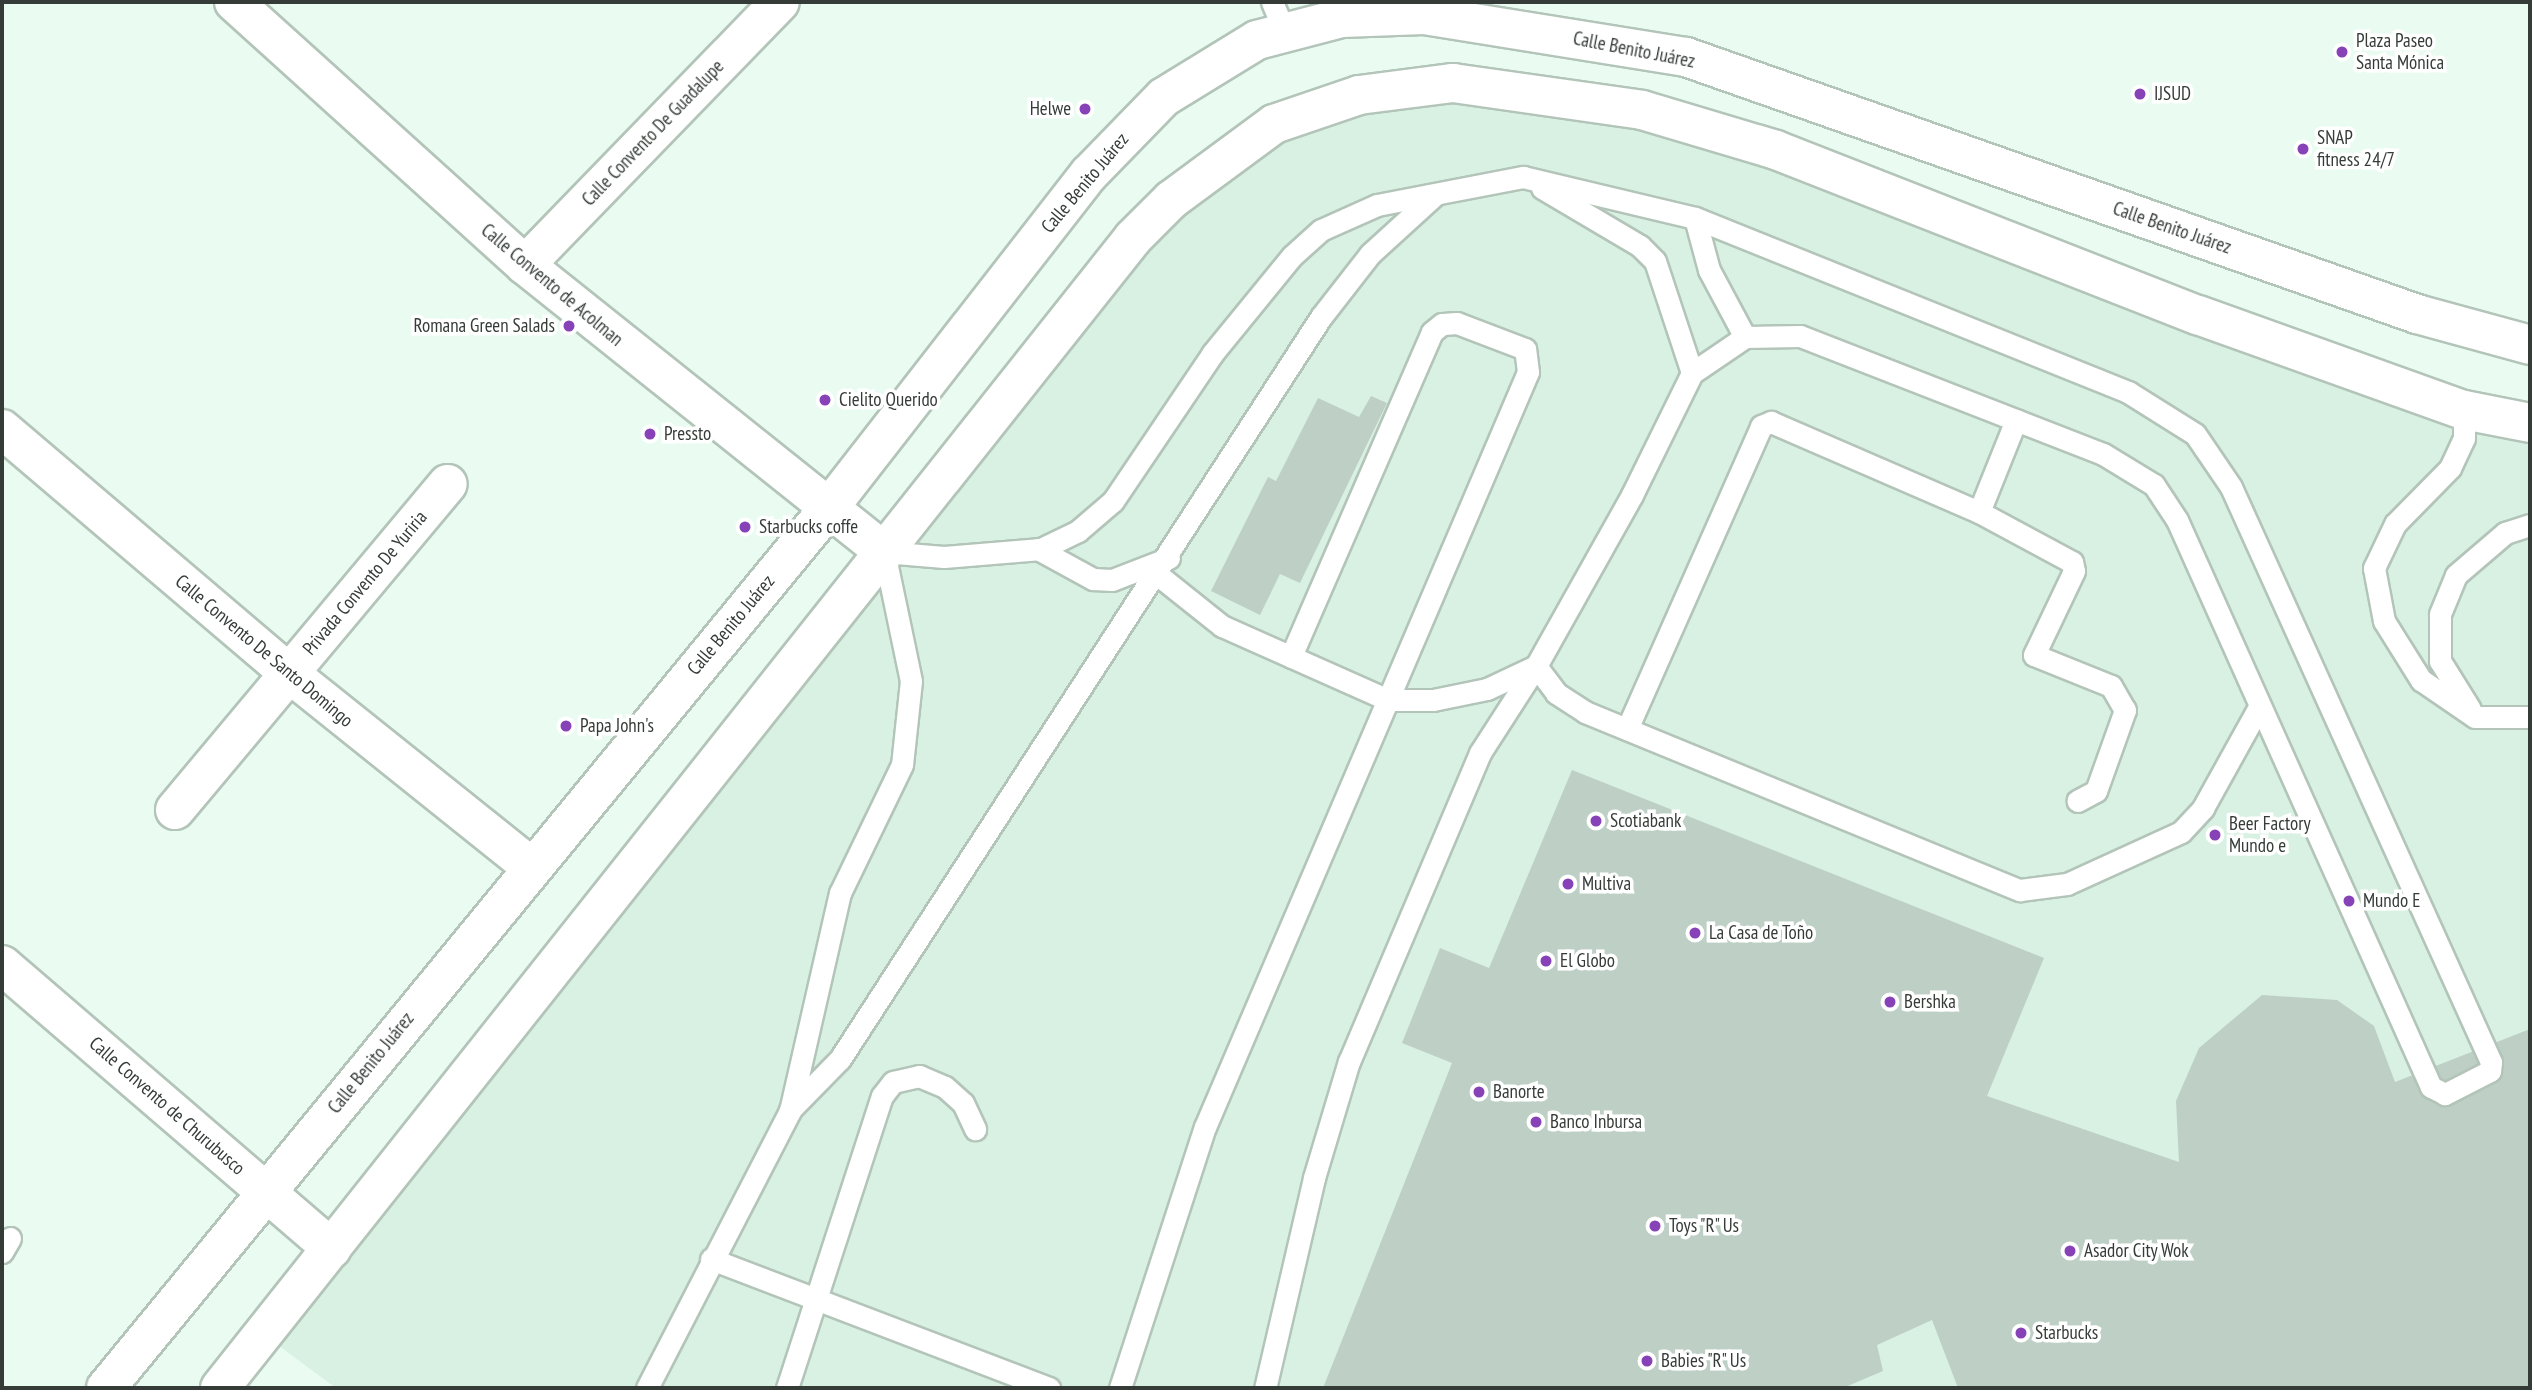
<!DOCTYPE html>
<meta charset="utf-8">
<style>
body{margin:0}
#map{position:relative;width:2532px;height:1390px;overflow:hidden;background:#eafcf1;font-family:"PT Sans Narrow",sans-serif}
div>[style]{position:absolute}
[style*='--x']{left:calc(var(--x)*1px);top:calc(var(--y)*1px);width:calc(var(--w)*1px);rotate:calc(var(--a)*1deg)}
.built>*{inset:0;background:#d8f1e2}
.building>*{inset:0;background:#bed0c5}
.roads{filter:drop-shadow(2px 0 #b3c4b9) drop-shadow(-2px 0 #b3c4b9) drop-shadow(0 2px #b3c4b9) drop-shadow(0 -2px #b3c4b9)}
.service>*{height:21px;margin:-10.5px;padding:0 10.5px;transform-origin:10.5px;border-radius:10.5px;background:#fff}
.minor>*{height:38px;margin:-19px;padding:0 19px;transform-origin:19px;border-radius:19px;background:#fff}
.tertiary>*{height:38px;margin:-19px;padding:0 19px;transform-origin:19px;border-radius:19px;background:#fff}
.secondary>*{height:38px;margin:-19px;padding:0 19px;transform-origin:19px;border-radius:19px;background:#fff}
.dots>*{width:19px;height:19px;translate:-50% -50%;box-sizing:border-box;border:4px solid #fff;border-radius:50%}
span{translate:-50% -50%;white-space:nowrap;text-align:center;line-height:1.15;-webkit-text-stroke:7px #fff;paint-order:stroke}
.poi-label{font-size:19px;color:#353c38}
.left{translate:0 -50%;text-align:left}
.right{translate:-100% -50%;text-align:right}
.street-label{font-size:19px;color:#353c38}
.frame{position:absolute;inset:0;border:4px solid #353c38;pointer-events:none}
</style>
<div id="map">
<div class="built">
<i style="clip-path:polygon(1359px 95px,1642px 110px,2530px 423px,2530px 1388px,336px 1388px,263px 1334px,1171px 200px)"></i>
</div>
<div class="building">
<i style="clip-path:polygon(1371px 396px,1387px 403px,1300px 583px,1280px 574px,1260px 615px,1211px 591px,1268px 477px,1276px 481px,1318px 398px,1359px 417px)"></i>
<i style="clip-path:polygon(1572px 770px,2044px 958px,1987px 1096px,2179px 1162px,2176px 1101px,2199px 1048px,2262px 995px,2337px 1000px,2374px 1026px,2395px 1082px,2530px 1029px,2530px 1388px,1958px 1388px,1932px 1320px,1877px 1345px,1883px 1371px,1843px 1388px,1323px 1388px,1452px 1063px,1402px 1043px,1440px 948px,1489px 968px)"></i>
</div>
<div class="roads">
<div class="service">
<i style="--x:1272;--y:2;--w:34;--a:67"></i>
<i style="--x:1542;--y:188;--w:114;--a:30.6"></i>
<i style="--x:1640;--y:246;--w:21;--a:45"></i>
<i style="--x:1655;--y:261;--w:118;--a:71.7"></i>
<i style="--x:1695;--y:218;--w:54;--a:74.9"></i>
<i style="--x:1709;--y:270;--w:76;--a:61.8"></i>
<i style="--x:2464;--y:410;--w:28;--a:90"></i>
<i style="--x:2464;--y:438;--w:33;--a:115"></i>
<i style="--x:2450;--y:468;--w:78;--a:134.5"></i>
<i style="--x:2395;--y:524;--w:49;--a:115.5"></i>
<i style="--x:2374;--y:568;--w:54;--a:79.3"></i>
<i style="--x:2384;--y:621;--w:70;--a:57.9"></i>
<i style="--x:2421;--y:680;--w:65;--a:34.4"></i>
<i style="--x:2475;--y:717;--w:55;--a:0"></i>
<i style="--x:1979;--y:512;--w:99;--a:-68.1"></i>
<i style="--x:1038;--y:549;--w:63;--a:28.6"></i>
<i style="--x:1093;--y:579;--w:19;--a:3"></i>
<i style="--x:1112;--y:580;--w:61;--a:-21.1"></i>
<i style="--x:1158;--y:575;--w:82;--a:38.6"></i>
<i style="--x:1222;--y:626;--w:182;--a:24"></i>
<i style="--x:1388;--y:700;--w:45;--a:0"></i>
<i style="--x:1433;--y:700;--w:55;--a:-11.5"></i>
<i style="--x:1487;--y:689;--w:54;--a:-25.1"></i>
<i style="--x:1536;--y:666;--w:34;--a:53"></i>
<i style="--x:1556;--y:693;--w:35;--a:33"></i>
<i style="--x:1585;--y:712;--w:470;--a:22.3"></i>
<i style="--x:2020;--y:890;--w:47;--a:-7.3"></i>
<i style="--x:2067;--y:884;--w:125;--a:-24.5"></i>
<i style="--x:2181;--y:832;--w:33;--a:-47"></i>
<i style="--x:2203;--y:808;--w:115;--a:-61"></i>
<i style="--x:2470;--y:709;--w:57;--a:-122"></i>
<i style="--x:2440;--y:661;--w:47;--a:-90"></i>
<i style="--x:2440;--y:614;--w:42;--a:-67.7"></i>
<i style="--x:2456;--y:575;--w:65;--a:-40.6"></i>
<i style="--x:2505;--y:533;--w:26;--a:-18"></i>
<i style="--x:1627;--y:729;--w:331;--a:-66.1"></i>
<i style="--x:1761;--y:426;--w:11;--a:-22"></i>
<i style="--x:1771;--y:422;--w:227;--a:23.4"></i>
<i style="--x:1979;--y:512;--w:106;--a:28.3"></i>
<i style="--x:2072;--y:562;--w:9;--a:77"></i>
<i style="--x:2074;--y:571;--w:93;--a:115.5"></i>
<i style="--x:2034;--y:655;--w:83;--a:21.9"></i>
<i style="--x:2111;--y:686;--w:28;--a:60"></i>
<i style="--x:2125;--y:710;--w:86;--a:109.7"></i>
<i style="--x:2096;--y:791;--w:21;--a:152"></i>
<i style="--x:790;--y:1110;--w:71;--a:-45.6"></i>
<i style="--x:840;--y:1059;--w:884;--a:-57.05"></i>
<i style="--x:1321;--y:317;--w:80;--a:-52.1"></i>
<i style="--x:1370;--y:254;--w:89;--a:-42.3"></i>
<i style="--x:2;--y:1252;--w:16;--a:-60"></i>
<i style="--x:711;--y:1259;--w:362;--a:20.9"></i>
<i style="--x:647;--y:1388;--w:312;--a:-62.7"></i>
<i style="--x:790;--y:1111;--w:224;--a:-77.1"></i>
<i style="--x:840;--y:893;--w:142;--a:-64.2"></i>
<i style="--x:902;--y:765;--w:84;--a:-83.9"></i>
<i style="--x:911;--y:681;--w:132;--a:-101.8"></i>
<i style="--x:884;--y:552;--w:60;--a:4.8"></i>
<i style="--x:944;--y:557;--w:97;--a:-4.7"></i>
<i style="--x:1041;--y:549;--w:41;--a:-25.9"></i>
<i style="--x:1078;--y:531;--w:46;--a:-40.6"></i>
<i style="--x:1113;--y:501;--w:177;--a:-56"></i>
<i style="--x:1212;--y:354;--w:127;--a:-50.8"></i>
<i style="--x:1292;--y:256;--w:39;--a:-42"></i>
<i style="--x:1321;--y:230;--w:61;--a:-24.1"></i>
<i style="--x:1377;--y:205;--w:149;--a:-10.9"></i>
<i style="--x:1523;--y:177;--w:177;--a:13.4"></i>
<i style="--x:1695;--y:218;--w:467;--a:21.9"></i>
<i style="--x:2128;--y:392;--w:79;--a:32.1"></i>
<i style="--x:2195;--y:434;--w:64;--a:55.8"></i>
<i style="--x:2231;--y:487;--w:631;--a:65.67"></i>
<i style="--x:2491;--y:1062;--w:9;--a:96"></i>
<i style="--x:2490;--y:1071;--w:51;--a:152.9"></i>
<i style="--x:2445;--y:1094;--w:16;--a:-153"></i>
<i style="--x:2431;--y:1087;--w:621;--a:-114.13"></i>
<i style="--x:2177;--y:520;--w:42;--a:-123.3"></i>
<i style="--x:2154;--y:485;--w:60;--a:-148.7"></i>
<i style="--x:2103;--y:454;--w:325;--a:-158.7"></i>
<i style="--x:1800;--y:336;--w:55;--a:179"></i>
<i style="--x:1745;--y:337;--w:64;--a:145.8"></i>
<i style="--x:1692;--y:373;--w:136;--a:116.2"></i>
<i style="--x:1632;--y:495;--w:196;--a:119.3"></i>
<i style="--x:1536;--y:666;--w:103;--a:122.8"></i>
<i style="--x:1480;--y:753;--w:335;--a:113"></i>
<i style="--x:1349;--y:1061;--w:122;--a:106.7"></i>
<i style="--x:1314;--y:1178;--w:216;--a:103.1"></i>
<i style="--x:787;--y:1388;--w:307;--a:-72"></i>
<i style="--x:882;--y:1096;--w:18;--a:-52"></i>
<i style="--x:893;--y:1082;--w:27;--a:-13"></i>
<i style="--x:919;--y:1076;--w:28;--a:23"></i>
<i style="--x:945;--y:1087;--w:24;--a:42"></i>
<i style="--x:963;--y:1103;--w:29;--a:65"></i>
<i style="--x:1120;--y:1388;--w:274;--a:-72"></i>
<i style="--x:1205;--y:1127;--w:821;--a:-66.84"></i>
<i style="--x:1528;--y:372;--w:23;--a:-97"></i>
<i style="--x:1525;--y:349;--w:73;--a:-159.1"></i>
<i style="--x:1457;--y:323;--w:15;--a:176"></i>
<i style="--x:1442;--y:324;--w:13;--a:141"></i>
<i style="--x:1432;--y:332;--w:354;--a:113.5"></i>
</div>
<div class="minor">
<i style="--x:525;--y:265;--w:366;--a:-45.9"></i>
<i style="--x:2;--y:429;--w:377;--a:40.4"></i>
<i style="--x:289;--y:673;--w:309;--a:38.7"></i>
<i style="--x:175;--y:810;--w:425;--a:-50.1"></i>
<i style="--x:2;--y:965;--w:435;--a:40.7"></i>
</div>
<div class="tertiary">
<i style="--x:234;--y:2;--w:392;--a:42.1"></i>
<i style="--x:525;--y:265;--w:460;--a:38.6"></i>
</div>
<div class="secondary">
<i style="--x:106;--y:1388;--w:1138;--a:-50.6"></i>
<i style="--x:828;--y:509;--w:425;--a:-52.1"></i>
<i style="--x:1089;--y:174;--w:107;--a:-45.8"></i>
<i style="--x:1164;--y:97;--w:109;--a:-31.5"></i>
<i style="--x:1257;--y:40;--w:88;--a:-14.5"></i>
<i style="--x:1342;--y:18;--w:82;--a:-2.1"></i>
<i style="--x:1424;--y:15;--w:265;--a:9.1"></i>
<i style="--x:1686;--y:57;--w:775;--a:19.37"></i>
<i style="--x:2417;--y:314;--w:117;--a:15.3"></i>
<i style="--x:220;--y:1388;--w:1468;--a:-51.55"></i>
<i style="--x:1133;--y:238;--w:54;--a:-45"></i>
<i style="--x:1171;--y:200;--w:128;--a:-36.4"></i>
<i style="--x:1274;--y:124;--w:90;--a:-18.8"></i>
<i style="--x:1359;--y:95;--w:95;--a:-7.3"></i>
<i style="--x:1453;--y:83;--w:191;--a:8.1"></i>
<i style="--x:1642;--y:110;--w:140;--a:16.6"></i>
<i style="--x:1776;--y:150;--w:453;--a:21.4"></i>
<i style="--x:2198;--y:315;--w:282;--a:19.7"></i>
<i style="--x:2464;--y:410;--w:67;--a:11.1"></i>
</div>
</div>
<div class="dots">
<i style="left:2342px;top:52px;background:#8642b6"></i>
<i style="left:2140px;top:94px;background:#8642b6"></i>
<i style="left:1085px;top:109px;background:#8642b6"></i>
<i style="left:2303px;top:149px;background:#8642b6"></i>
<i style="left:569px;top:326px;background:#8642b6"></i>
<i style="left:825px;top:400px;background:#8642b6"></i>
<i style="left:650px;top:434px;background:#8642b6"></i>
<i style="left:745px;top:527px;background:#8642b6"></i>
<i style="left:566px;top:726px;background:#8642b6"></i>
<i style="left:1596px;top:821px;background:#8642b6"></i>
<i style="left:2215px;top:835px;background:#8642b6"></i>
<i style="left:1568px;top:884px;background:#8642b6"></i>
<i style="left:2349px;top:901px;background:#8642b6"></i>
<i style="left:1695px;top:933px;background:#8642b6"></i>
<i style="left:1546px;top:961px;background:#8642b6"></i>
<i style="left:1890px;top:1002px;background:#8642b6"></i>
<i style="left:1479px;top:1092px;background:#8642b6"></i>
<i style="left:1536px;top:1122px;background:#8642b6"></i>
<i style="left:1655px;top:1226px;background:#8642b6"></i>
<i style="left:2070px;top:1251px;background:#8642b6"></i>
<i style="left:2021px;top:1333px;background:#8642b6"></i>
<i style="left:1647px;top:1361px;background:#8642b6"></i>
</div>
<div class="poi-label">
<span class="left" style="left:2356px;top:52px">Plaza Paseo<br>Santa Mónica</span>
<span class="left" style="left:2154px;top:94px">IJSUD</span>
<span class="right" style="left:1071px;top:109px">Helwe</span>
<span class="left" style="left:2317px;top:149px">SNAP<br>fitness 24/7</span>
<span class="right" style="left:555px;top:326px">Romana Green Salads</span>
<span class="left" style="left:839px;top:400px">Cielito Querido</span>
<span class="left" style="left:664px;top:434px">Pressto</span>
<span class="left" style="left:759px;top:527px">Starbucks coffe</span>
<span class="left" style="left:580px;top:726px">Papa John's</span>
<span class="left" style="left:1610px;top:821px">Scotiabank</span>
<span class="left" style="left:2229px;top:835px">Beer Factory<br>Mundo e</span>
<span class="left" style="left:1582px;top:884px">Multiva</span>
<span class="left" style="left:2363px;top:901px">Mundo E</span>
<span class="left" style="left:1709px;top:933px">La Casa de Toño</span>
<span class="left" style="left:1560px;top:961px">El Globo</span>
<span class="left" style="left:1904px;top:1002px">Bershka</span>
<span class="left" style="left:1493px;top:1092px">Banorte</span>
<span class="left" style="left:1550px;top:1122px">Banco Inbursa</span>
<span class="left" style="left:1669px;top:1226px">Toys "R" Us</span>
<span class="left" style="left:2084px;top:1251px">Asador City Wok</span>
<span class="left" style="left:2035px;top:1333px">Starbucks</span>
<span class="left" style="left:1661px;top:1361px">Babies "R" Us</span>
</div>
<div class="street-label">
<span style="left:1634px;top:50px;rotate:11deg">Calle Benito Juárez</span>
<span style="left:653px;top:133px;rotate:-46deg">Calle Convento De Guadalupe</span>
<span style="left:1085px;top:183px;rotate:-50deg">Calle Benito Juárez</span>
<span style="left:2172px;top:228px;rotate:19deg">Calle Benito Juárez</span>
<span style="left:552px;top:285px;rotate:40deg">Calle Convento de Acolman</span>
<span style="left:365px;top:583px;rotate:-50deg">Privada Convento De Yuriria</span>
<span style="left:731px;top:625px;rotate:-50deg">Calle Benito Juárez</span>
<span style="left:264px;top:651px;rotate:40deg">Calle Convento De Santo Domingo</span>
<span style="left:371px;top:1063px;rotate:-51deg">Calle Benito Juárez</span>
<span style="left:167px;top:1106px;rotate:41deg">Calle Convento de Churubusco</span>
</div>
<div class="frame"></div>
</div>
